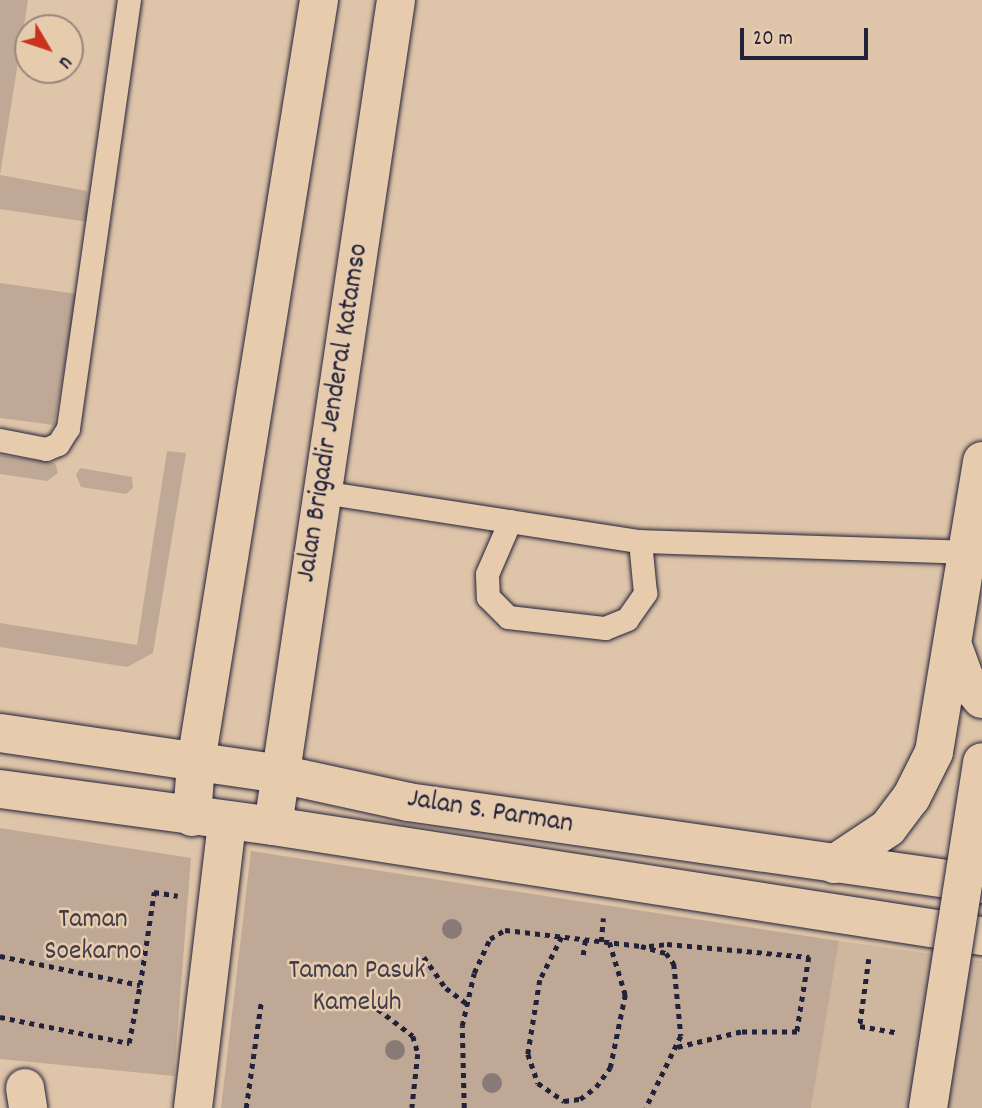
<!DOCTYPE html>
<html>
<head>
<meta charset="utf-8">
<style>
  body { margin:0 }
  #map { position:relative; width:982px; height:1108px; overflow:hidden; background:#dec4a8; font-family:Dekko,sans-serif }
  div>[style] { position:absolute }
  .built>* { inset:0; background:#ceb69f }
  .green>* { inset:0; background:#bfa996 }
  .path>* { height:4.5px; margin-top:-2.25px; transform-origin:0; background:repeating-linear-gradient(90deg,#22223b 0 5px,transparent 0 10px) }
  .roads { filter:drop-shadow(0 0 2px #22223b) drop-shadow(0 0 2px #22223b) }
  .service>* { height:23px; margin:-11.5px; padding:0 11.5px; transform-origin:11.5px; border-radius:11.5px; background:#e6cbad }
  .minor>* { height:38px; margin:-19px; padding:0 19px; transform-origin:19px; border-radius:19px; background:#e6cbad }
  .tertiary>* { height:38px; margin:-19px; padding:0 19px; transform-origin:19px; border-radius:19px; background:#e6cbad }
  .secondary>* { height:38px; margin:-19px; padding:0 19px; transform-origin:19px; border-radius:19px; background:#e6cbad }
  .trunk>* { height:38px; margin:-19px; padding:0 19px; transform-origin:19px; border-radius:19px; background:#e6cbad }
  .bridges { filter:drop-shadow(0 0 2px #22223b) drop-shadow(0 0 2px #22223b) }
  .trunk-bridge>* { height:38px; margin:-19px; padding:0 19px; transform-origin:19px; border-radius:19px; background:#e6cbad }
  .trees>* { width:20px; height:20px; margin:-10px; border-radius:50%; background:#887a76 }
  span { translate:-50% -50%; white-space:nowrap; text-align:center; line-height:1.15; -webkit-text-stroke:5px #e6cbad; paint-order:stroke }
  .street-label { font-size:28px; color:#22223b }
  .park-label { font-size:28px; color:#413d4d }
  .north { position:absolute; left:14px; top:14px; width:70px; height:70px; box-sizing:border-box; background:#e6cbad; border:2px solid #98877f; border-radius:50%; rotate:129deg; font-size:19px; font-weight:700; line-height:28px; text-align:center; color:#22223b }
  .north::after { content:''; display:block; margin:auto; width:24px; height:32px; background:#c8321e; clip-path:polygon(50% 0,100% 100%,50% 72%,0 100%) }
  .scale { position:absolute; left:740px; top:28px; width:128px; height:32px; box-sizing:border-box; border:4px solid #22223b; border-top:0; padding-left:9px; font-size:21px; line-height:24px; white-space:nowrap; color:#22223b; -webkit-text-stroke:5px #e6cbad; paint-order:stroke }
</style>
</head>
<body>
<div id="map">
  <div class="built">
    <i style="clip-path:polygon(839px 941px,982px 961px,982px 1108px,811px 1108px)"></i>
  </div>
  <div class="green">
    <i style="clip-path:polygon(0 0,28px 0,0 175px,87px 191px,88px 222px,0 209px)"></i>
    <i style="clip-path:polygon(0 283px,77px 294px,54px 425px,0 418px)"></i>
    <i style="clip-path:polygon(167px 451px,186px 453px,153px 653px,127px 667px,0 647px,0 623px,137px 645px)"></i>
    <i style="clip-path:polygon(0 455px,55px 463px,58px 473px,47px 481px,0 474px)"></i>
    <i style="clip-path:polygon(80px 468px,132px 477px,133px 488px,126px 494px,81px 487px,76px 475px)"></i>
    <i style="clip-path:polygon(0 828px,191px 858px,174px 1076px,0 1059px)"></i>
    <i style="clip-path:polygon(251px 851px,839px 941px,811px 1108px,221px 1108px)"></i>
  </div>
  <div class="path">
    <i style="left:562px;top:937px;width:48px;rotate:117.1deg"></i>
    <i style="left:540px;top:980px;width:75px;rotate:99.2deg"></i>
    <i style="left:528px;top:1054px;width:31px;rotate:71deg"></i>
    <i style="left:538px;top:1083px;width:32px;rotate:35deg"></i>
    <i style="left:564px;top:1101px;width:16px;rotate:-7deg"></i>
    <i style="left:580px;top:1099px;width:20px;rotate:-37deg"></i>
    <i style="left:596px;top:1087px;width:24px;rotate:-54deg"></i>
    <i style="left:610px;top:1068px;width:75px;rotate:-78.4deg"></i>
    <i style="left:625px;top:995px;width:55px;rotate:-106.8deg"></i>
    <i style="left:601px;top:942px;width:24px;rotate:-85deg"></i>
    <i style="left:649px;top:946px;width:18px;rotate:-6deg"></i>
    <i style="left:667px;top:944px;width:143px;rotate:5.2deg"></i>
    <i style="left:809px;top:957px;width:76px;rotate:99.1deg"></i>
    <i style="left:797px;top:1032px;width:56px;rotate:180deg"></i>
    <i style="left:741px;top:1032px;width:68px;rotate:166.4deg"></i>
    <i style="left:583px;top:955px;width:15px;rotate:-82deg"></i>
    <i style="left:0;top:956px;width:143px;rotate:11.7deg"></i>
    <i style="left:140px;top:985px;width:94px;rotate:-81.4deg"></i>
    <i style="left:154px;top:892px;width:24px;rotate:9deg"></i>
    <i style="left:424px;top:957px;width:38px;rotate:55deg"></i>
    <i style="left:446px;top:988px;width:26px;rotate:37deg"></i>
    <i style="left:869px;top:959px;width:68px;rotate:97.7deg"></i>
    <i style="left:860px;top:1026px;width:39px;rotate:10deg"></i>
    <i style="left:370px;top:1003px;width:54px;rotate:37.5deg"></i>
    <i style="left:413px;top:1036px;width:19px;rotate:74deg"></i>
    <i style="left:418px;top:1054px;width:54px;rotate:96.3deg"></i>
    <i style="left:0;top:1017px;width:132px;rotate:11.4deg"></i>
    <i style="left:129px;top:1043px;width:59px;rotate:-79.3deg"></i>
    <i style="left:246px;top:1108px;width:106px;rotate:-81.9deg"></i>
    <i style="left:464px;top:1108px;width:82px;rotate:-91.4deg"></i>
    <i style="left:462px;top:1026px;width:54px;rotate:-77.2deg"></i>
    <i style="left:474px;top:973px;width:38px;rotate:-65deg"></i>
    <i style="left:490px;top:939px;width:17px;rotate:-31deg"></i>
    <i style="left:505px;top:930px;width:137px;rotate:6.7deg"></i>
    <i style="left:641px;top:946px;width:26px;rotate:16deg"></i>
    <i style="left:666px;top:953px;width:14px;rotate:54deg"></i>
    <i style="left:674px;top:964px;width:72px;rotate:84.4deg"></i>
    <i style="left:681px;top:1036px;width:80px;rotate:115.9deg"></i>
  </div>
  <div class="roads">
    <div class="service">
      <i style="left:0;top:440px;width:47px;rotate:11.1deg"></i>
      <i style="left:46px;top:449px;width:13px;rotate:-23deg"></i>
      <i style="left:58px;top:444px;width:19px;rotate:-58deg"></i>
      <i style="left:68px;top:428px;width:432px;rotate:-81.9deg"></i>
      <i style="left:322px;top:492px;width:322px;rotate:8.8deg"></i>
      <i style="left:640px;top:541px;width:327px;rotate:1.9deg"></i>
      <i style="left:510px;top:521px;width:58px;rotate:113.5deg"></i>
      <i style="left:487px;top:574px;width:23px;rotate:88deg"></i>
      <i style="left:488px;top:597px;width:28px;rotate:45deg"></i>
      <i style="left:508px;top:617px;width:98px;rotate:6.5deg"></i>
      <i style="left:605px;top:628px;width:24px;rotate:-22deg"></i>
      <i style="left:627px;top:619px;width:32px;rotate:-55deg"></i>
      <i style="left:645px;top:593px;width:52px;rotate:-95.5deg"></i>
    </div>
    <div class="minor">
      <i style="left:25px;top:1088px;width:20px;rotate:81deg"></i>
      <i style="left:193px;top:1108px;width:289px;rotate:-83.2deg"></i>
    </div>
    <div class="tertiary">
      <i style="left:192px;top:817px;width:55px;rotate:-85.8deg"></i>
      <i style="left:196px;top:762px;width:772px;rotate:-80.83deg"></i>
      <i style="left:273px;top:826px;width:835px;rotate:-81.53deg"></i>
    </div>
    <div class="secondary">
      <i style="left:0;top:733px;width:283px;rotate:8.3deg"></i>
      <i style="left:280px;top:774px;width:131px;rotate:12.3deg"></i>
      <i style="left:408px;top:802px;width:580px;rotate:8.13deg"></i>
      <i style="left:0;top:789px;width:275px;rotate:7.7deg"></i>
      <i style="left:273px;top:826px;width:717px;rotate:8.82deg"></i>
    </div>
    <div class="trunk">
      <i style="left:954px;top:649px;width:32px;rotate:70deg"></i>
      <i style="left:965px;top:679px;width:26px;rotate:50deg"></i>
      <i style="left:834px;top:864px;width:65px;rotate:-33.7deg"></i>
      <i style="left:888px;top:828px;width:38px;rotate:-53deg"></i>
      <i style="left:911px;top:798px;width:51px;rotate:-63.4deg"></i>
      <i style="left:934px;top:752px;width:295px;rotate:-80.6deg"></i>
    </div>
  </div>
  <div class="bridges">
    <div class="trunk-bridge">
      <i style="left:928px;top:1108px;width:350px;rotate:-81.1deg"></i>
    </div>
  </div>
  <div class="trees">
    <i style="left:452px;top:929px"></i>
    <i style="left:395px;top:1050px"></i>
    <i style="left:492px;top:1083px"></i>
  </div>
  <div class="street-label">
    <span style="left:334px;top:413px;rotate:-81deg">Jalan Brigadir Jenderal Katamso</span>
    <span style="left:490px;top:813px;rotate:9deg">Jalan S. Parman</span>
  </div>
  <div class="park-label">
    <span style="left:93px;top:937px">Taman<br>Soekarno</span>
    <span style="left:357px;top:988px">Taman Pasuk<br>Kameluh</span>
  </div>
  <div class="north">U</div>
  <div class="scale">20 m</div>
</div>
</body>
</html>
